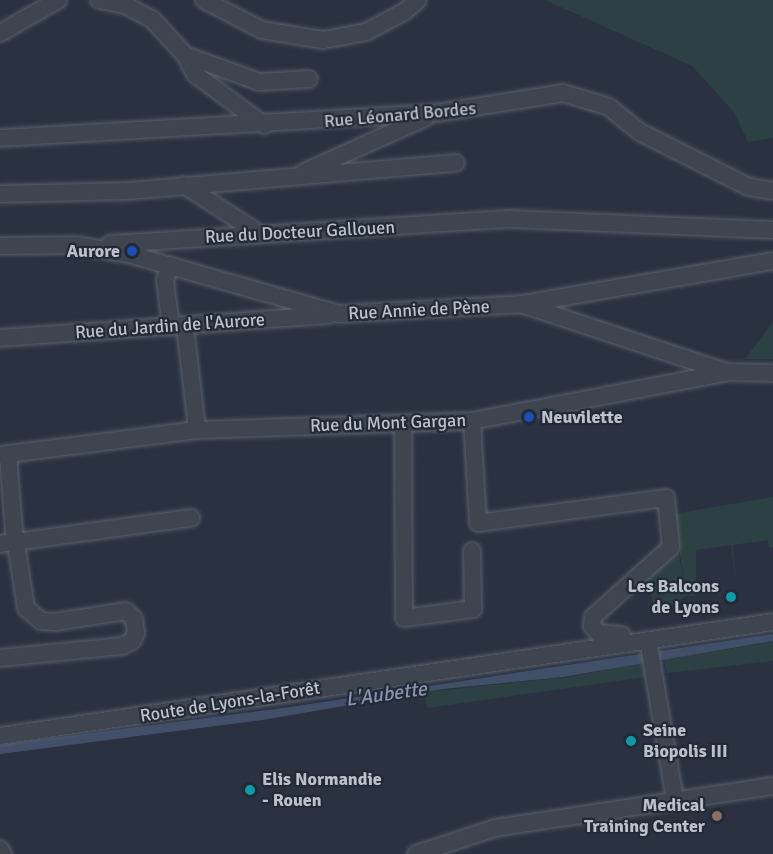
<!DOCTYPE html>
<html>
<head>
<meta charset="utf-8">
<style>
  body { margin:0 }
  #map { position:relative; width:773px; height:854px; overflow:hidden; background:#2a3241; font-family:Signika,sans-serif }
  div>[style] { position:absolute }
  .green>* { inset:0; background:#2d4043 }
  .water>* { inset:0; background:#414f69 }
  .roads { filter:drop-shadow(0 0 2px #59606c) drop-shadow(0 0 2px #59606c) }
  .minor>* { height:16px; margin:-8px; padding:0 8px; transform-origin:8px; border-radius:8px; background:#3e4551 }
  .dots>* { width:16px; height:16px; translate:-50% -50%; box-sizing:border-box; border:3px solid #222a37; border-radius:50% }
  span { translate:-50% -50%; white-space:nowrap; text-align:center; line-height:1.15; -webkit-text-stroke:4.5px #222a37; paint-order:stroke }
  .street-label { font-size:18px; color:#bbc0cb }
  .poi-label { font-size:18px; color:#bbc0cb; font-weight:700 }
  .right { translate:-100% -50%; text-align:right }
  .left { translate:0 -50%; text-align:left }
  .water-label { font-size:20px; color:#8595b0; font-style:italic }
</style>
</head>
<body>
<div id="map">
  <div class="green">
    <i style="clip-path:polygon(545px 0,773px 0,773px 138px,748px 142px,734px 112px,692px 66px)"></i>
    <i style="clip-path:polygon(773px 322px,773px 359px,745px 359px)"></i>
    <i style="clip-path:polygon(773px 497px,773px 547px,769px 548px,768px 540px,733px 545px,736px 581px,731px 545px,696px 550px,696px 596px,686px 596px,657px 616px,645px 574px,677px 546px,685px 585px,673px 514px)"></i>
    <i style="clip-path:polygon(773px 642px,773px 661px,667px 673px,664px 659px)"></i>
    <i style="clip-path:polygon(643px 662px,646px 677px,427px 708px,424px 692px,570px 677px)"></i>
  </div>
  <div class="water">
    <i style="clip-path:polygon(773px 634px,773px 641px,563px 677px,443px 689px,262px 720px,0 754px,0 745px,290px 707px)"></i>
  </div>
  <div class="roads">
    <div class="minor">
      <i style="left:99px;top:0;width:26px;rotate:11deg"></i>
      <i style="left:125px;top:5px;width:32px;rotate:28deg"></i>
      <i style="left:153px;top:20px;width:47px;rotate:47.6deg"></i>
      <i style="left:185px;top:55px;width:79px;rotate:20deg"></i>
      <i style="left:259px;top:82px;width:50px;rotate:-3.4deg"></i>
      <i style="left:204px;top:0;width:65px;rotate:27.3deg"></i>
      <i style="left:262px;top:30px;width:62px;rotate:9.3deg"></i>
      <i style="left:323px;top:40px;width:44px;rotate:-10.5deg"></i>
      <i style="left:366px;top:32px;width:43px;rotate:-27.8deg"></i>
      <i style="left:404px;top:12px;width:18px;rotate:-41deg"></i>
      <i style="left:0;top:33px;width:67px;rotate:-29.6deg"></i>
      <i style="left:185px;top:55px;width:21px;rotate:62deg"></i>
      <i style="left:195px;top:74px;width:86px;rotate:36.5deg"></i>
      <i style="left:0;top:138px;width:438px;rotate:-3.3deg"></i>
      <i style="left:437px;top:113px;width:128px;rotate:-9deg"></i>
      <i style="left:563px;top:93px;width:48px;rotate:16.9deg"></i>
      <i style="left:609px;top:107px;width:40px;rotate:39deg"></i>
      <i style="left:640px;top:132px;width:122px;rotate:26.8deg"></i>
      <i style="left:749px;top:187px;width:24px;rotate:9deg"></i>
      <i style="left:304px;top:172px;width:133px;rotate:-24.1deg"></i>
      <i style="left:184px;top:185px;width:90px;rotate:32.8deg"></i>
      <i style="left:0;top:194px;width:128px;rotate:-1.3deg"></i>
      <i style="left:128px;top:191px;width:329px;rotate:-4.9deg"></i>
      <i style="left:110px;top:244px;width:402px;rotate:-3.6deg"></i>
      <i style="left:511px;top:219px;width:262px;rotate:2.4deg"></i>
      <i style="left:0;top:246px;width:76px;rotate:-0.8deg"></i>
      <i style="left:76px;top:245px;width:57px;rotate:10.1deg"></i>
      <i style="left:132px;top:255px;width:215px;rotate:15.9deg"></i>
      <i style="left:339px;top:314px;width:182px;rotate:-3.1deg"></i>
      <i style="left:521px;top:304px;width:217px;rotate:18.3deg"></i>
      <i style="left:170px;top:265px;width:16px;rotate:108deg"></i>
      <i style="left:165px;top:280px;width:47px;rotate:82.7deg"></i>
      <i style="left:523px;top:304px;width:254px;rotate:-9.8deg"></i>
      <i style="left:185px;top:326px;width:105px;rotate:83.4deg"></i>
      <i style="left:0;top:338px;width:329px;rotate:-4deg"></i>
      <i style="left:472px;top:421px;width:102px;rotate:86.6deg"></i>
      <i style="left:478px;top:523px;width:190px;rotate:-7.6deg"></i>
      <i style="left:666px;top:498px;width:49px;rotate:84.2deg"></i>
      <i style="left:671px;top:547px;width:105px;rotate:138.1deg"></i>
      <i style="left:593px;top:617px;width:9px;rotate:96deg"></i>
      <i style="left:592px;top:626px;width:9px;rotate:49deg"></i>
      <i style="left:598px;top:633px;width:24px;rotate:5deg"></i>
      <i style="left:403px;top:424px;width:194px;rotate:89.7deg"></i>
      <i style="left:404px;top:618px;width:70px;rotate:-7.4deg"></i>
      <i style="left:473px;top:609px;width:58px;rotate:-91deg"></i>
      <i style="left:0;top:455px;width:199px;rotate:-7.2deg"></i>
      <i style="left:197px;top:430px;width:275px;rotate:-1.9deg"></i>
      <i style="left:472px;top:421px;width:261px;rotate:-10.8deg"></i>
      <i style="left:728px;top:372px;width:45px;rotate:1.3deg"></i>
      <i style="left:0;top:544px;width:193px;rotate:-7.8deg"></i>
      <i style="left:648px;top:640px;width:162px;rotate:80.4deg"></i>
      <i style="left:0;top:658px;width:123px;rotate:-5.6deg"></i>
      <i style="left:122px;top:646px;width:11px;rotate:-27deg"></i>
      <i style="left:132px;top:641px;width:9px;rotate:-63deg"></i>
      <i style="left:136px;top:633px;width:14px;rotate:-98deg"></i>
      <i style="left:134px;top:619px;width:11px;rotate:-135deg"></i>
      <i style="left:126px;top:611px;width:72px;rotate:171.2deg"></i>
      <i style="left:55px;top:622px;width:14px;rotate:-176deg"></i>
      <i style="left:41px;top:621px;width:20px;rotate:-139deg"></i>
      <i style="left:26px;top:608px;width:78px;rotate:-98.9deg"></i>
      <i style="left:14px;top:531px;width:77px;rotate:-94.5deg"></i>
      <i style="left:0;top:736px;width:781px;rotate:-8.39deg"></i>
      <i style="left:0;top:849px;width:6px;rotate:59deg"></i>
      <i style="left:416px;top:854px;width:83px;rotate:-18.2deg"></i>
      <i style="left:495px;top:828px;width:281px;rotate:-8.6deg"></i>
    </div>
  </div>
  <div class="dots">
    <i style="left:132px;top:251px;background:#1a4fb4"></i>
    <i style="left:529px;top:417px;background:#1a4fb4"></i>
    <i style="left:731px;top:597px;background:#0f9aa8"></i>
    <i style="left:631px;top:741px;background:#0f9aa8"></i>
    <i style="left:250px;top:790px;background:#0f9aa8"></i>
    <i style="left:717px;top:816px;background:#8d6e63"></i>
  </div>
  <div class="street-label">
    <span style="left:400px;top:115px;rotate:-5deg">Rue Léonard Bordes</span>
    <span style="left:300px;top:232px;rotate:-3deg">Rue du Docteur Gallouen</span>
    <span style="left:419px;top:310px;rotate:-3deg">Rue Annie de Pène</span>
    <span style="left:170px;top:326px;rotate:-4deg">Rue du Jardin de l'Aurore</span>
    <span style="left:388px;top:423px;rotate:-2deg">Rue du Mont Gargan</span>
    <span style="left:230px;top:702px;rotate:-9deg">Route de Lyons-la-Forêt</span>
  </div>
  <div class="poi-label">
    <span class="right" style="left:120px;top:251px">Aurore</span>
    <span class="left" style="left:541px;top:417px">Neuvilette</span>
    <span class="right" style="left:719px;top:597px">Les Balcons<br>de Lyons</span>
    <span class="left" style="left:643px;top:741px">Seine<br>Biopolis III</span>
    <span class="left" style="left:262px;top:790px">Elis Normandie<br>- Rouen</span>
    <span class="right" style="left:705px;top:816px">Medical<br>Training Center</span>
  </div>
  <div class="water-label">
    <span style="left:386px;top:694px;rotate:-8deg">L'Aubette</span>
  </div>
</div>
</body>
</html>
